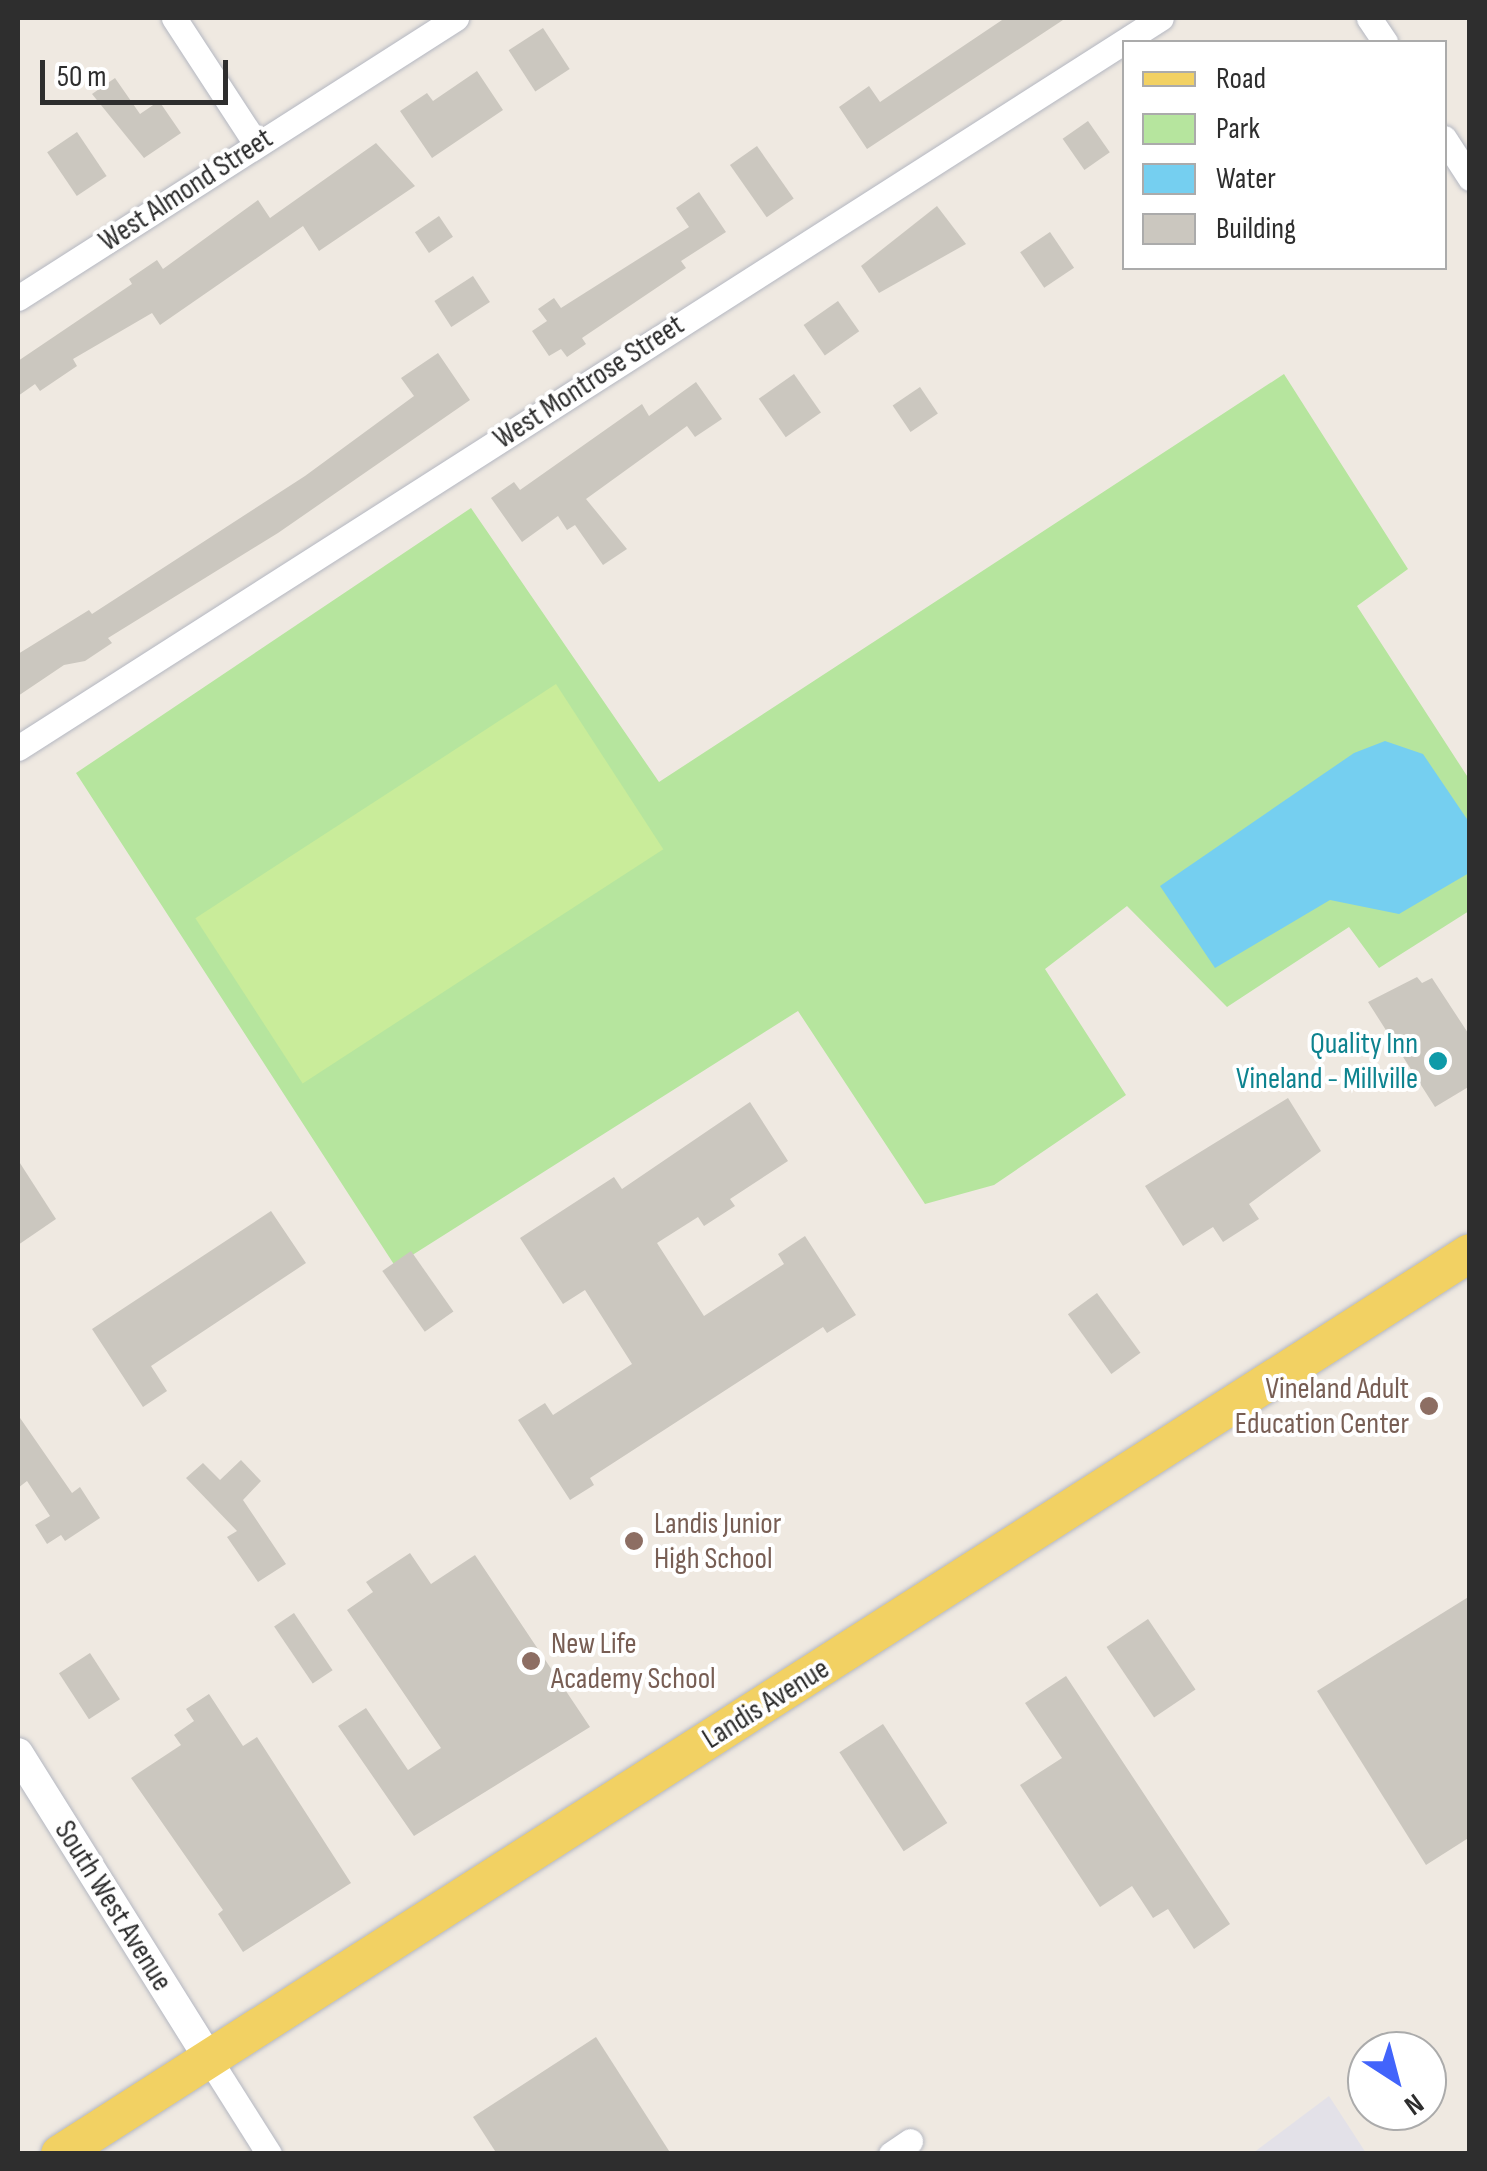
<!DOCTYPE html>
<html>
<head>
<meta charset="utf-8">
<style>
  body { margin:0 }
  #map { position:relative; width:1487px; height:2171px; overflow:hidden; background:#efe9e1; font-family:"Sofia Sans Condensed",sans-serif }
  div>[style] { position:absolute }
  .industrial>* { inset:0; background:#e3e1e8 }
  .green>* { inset:0; background:#b6e59e }
  .pitch>* { inset:0; background:#c9ec9a; transform-origin:0 0 }
  .water>* { inset:0; background:#75cff0 }
  .building>* { inset:0; background:#cbc7bf; transform-origin:0 0 }
  .roads { filter:drop-shadow(0 0 2px #b4b7c1) drop-shadow(0 0 2px #b4b7c1) }
  .minor>* { height:25px; margin:-12.5px; padding:0 12.5px; transform-origin:12.5px; border-radius:12.5px; background:#fff }
  .tertiary>* { height:30px; margin:-15px; padding:0 15px; transform-origin:15px; border-radius:15px; background:#fff }
  .primary>* { height:38px; margin:-19px; padding:0 19px; transform-origin:19px; border-radius:19px; background:#f2d163 }
  .dots>* { width:28px; height:28px; translate:-50% -50%; box-sizing:border-box; border:5px solid #fff; border-radius:50% }
  span { translate:-50% -50%; white-space:nowrap; text-align:center; line-height:1.15; -webkit-text-stroke:8px #fff; paint-order:stroke }
  .street-label { font-size:30px; color:#2e2e2e }
  .culture-label { font-size:30px; color:#0d838f }
  .right { translate:-100% -50%; text-align:right }
  .education-label { font-size:30px; color:#785e54 }
  .left { translate:0 -50%; text-align:left }
  .frame { position:absolute; inset:0; border:20px solid #2e2e2e; pointer-events:none }
  .legend { position:absolute; left:1122px; top:40px; width:325px; height:230px; box-sizing:border-box; background:#fff; border:2px solid #ababab; margin:0; padding:12px 18px; list-style:none; font-size:30px; color:#2e2e2e }
  .legend li { display:flex; align-items:center; gap:20px; height:50px }
  .legend b { width:50px; border:2px solid #ababab }
  .north { position:absolute; left:1347px; top:2031px; width:100px; height:100px; box-sizing:border-box; background:#fff; border:2px solid #ababab; border-radius:50%; rotate:144deg; font-size:28px; font-weight:700; line-height:40px; text-align:center; color:#2e2e2e }
  .north::after { content:''; display:block; margin:auto; width:35px; height:45px; background:#4264fb; clip-path:polygon(50% 0,100% 100%,50% 72%,0 100%) }
  .scale { position:absolute; left:40px; top:60px; width:188px; height:45px; box-sizing:border-box; border:5px solid #2e2e2e; border-top:0; padding-left:12px; font-size:30px; line-height:35px; white-space:nowrap; color:#2e2e2e; -webkit-text-stroke:8px #fff; paint-order:stroke }
</style>
</head>
<body>
<div id="map">
  <div class="industrial">
    <i style="clip-path:polygon(1329px 2096px,1366px 2153px,1253px 2153px)"></i>
  </div>
  <div class="green">
    <i style="clip-path:polygon(1284px 374px,1408px 569px,1357px 606px,1469px 779px,1469px 911px,1379px 968px,1349px 927px,1227px 1007px,1127px 906px,1045px 969px,1126px 1095px,994px 1185px,925px 1204px,798px 1011px,395px 1266px,76px 773px,471px 508px,659px 782px)"></i>
  </div>
  <div class="pitch">
    <i style="left:556px;top:684px;width:197px;height:430px;rotate:57deg"></i>
  </div>
  <div class="water">
    <i style="clip-path:polygon(1385px 741px,1423px 754px,1469px 822px,1469px 873px,1399px 914px,1330px 900px,1215px 968px,1160px 886px,1354px 753px)"></i>
  </div>
  <div class="building">
    <i style="clip-path:polygon(1005px 18px,1066px 18px,867px 149px,839px 107px,869px 86px,880px 102px)"></i>
    <i style="left:543px;top:28px;width:49px;height:41px;rotate:57deg"></i>
    <i style="clip-path:polygon(477px 71px,503px 110px,432px 158px,400px 111px,427px 93px,433px 101px)"></i>
    <i style="clip-path:polygon(115px 78px,140px 114px,159px 101px,181px 133px,144px 158px,92px 94px)"></i>
    <i style="left:1088px;top:121px;width:38px;height:31px;rotate:55deg"></i>
    <i style="left:77px;top:132px;width:53px;height:36px;rotate:56deg"></i>
    <i style="clip-path:polygon(376px 143px,415px 186px,319px 251px,303px 226px,160px 325px,152px 313px,73px 359px,77px 366px,40px 391px,35px 384px,18px 396px,18px 361px,132px 284px,129px 279px,157px 260px,163px 269px,258px 200px,270px 218px)"></i>
    <i style="left:757px;top:146px;width:64px;height:33px;rotate:55deg"></i>
    <i style="clip-path:polygon(699px 192px,726px 232px,681px 261px,686px 268px,582px 338px,586px 344px,567px 357px,561px 349px,549px 356px,532px 331px,547px 321px,538px 309px,554px 298px,561px 308px,689px 227px,676px 208px)"></i>
    <i style="clip-path:polygon(937px 206px,966px 244px,879px 293px,861px 266px)"></i>
    <i style="left:439px;top:216px;width:25px;height:29px;rotate:56deg"></i>
    <i style="left:1050px;top:232px;width:43px;height:36px;rotate:56deg"></i>
    <i style="left:473px;top:276px;width:31px;height:46px;rotate:57deg"></i>
    <i style="left:838px;top:301px;width:37px;height:42px;rotate:55deg"></i>
    <i style="clip-path:polygon(438px 353px,470px 400px,278px 533px,108px 638px,112px 643px,85px 661px,64px 665px,18px 696px,18px 654px,89px 610px,92px 614px,305px 476px,414px 396px,401px 378px)"></i>
    <i style="left:794px;top:374px;width:47px;height:43px;rotate:55deg"></i>
    <i style="clip-path:polygon(696px 382px,722px 419px,695px 437px,687px 426px,586px 499px,627px 549px,603px 565px,575px 525px,567px 530px,558px 516px,522px 542px,491px 498px,514px 482px,520px 490px,642px 404px,649px 416px)"></i>
    <i style="left:920px;top:387px;width:32px;height:33px;rotate:56deg"></i>
    <i style="clip-path:polygon(1417px 977px,1422px 983px,1432px 978px,1470px 1036px,1470px 1086px,1435px 1107px,1368px 1002px)"></i>
    <i style="clip-path:polygon(1288px 1098px,1321px 1151px,1249px 1204px,1259px 1219px,1223px 1242px,1213px 1227px,1183px 1246px,1145px 1186px)"></i>
    <i style="clip-path:polygon(750px 1102px,788px 1161px,730px 1199px,735px 1206px,704px 1226px,698px 1217px,657px 1243px,704px 1316px,784px 1264px,778px 1254px,805px 1236px,856px 1315px,827px 1333px,823px 1327px,590px 1478px,594px 1485px,570px 1500px,518px 1420px,545px 1403px,553px 1415px,632px 1364px,585px 1290px,563px 1304px,520px 1238px,614px 1177px,622px 1189px)"></i>
    <i style="clip-path:polygon(18px 1160px,56px 1219px,18px 1245px)"></i>
    <i style="clip-path:polygon(271px 1211px,306px 1263px,151px 1366px,167px 1391px,143px 1407px,92px 1329px)"></i>
    <i style="left:411px;top:1251px;width:74px;height:35px;rotate:55deg"></i>
    <i style="left:1097px;top:1293px;width:74px;height:36px;rotate:54deg"></i>
    <i style="clip-path:polygon(18px 1415px,72px 1493px,80px 1487px,100px 1518px,65px 1541px,61px 1535px,47px 1544px,35px 1525px,50px 1516px,27px 1481px,18px 1488px)"></i>
    <i style="clip-path:polygon(241px 1460px,261px 1481px,243px 1500px,286px 1564px,258px 1582px,227px 1537px,237px 1531px,186px 1478px,203px 1463px,220px 1480px)"></i>
    <i style="clip-path:polygon(410px 1553px,431px 1584px,475px 1555px,590px 1727px,414px 1836px,338px 1726px,366px 1708px,408px 1770px,441px 1748px,347px 1610px,373px 1592px,366px 1582px)"></i>
    <i style="clip-path:polygon(1470px 1596px,1470px 1837px,1426px 1865px,1317px 1691px)"></i>
    <i style="left:294px;top:1613px;width:69px;height:24px;rotate:56deg"></i>
    <i style="left:1148px;top:1619px;width:85px;height:50px;rotate:56deg"></i>
    <i style="left:90px;top:1653px;width:55px;height:37px;rotate:57deg"></i>
    <i style="clip-path:polygon(1066px 1676px,1230px 1924px,1194px 1949px,1168px 1909px,1153px 1918px,1132px 1886px,1100px 1907px,1020px 1785px,1062px 1758px,1025px 1703px)"></i>
    <i style="clip-path:polygon(209px 1694px,243px 1746px,257px 1737px,351px 1883px,243px 1952px,218px 1914px,223px 1910px,131px 1778px,181px 1745px,174px 1735px,194px 1721px,186px 1709px)"></i>
    <i style="left:883px;top:1724px;width:118px;height:52px;rotate:57deg"></i>
    <i style="clip-path:polygon(596px 2037px,671px 2154px,497px 2154px,473px 2117px)"></i>
  </div>
  <div class="roads">
    <div class="minor">
      <i style="left:174px;top:18px;width:150px;rotate:56.9deg"></i>
      <i style="left:1369px;top:18px;width:29px;rotate:56deg"></i>
      <i style="left:1444px;top:138px;width:48px;rotate:57deg"></i>
      <i style="left:18px;top:298px;width:520px;rotate:-32.59deg"></i>
      <i style="left:18px;top:748px;width:1356px;rotate:-32.57deg"></i>
      <i style="left:209px;top:2059px;width:112px;rotate:57.7deg"></i>
      <i style="left:891px;top:2154px;width:23px;rotate:-34deg"></i>
    </div>
    <div class="tertiary">
      <i style="left:18px;top:1753px;width:361px;rotate:58deg"></i>
    </div>
    <div class="primary">
      <i style="left:60px;top:2154px;width:1673px;rotate:-32.58deg"></i>
    </div>
  </div>
  <div class="dots">
    <i style="left:1438px;top:1061px;background:#0f9aa8"></i>
    <i style="left:1429px;top:1406px;background:#8d6e63"></i>
    <i style="left:634px;top:1541px;background:#8d6e63"></i>
    <i style="left:531px;top:1661px;background:#8d6e63"></i>
  </div>
  <div class="street-label">
    <span style="left:186px;top:190px;rotate:-33deg">West Almond Street</span>
    <span style="left:589px;top:382px;rotate:-33deg">West Montrose Street</span>
    <span style="left:766px;top:1704px;rotate:-32deg">Landis Avenue</span>
    <span style="left:113px;top:1906px;rotate:58deg">South West Avenue</span>
  </div>
  <div class="culture-label">
    <span class="right" style="left:1418px;top:1061px">Quality Inn<br>Vineland - Millville</span>
  </div>
  <div class="education-label">
    <span class="right" style="left:1409px;top:1406px">Vineland Adult<br>Education Center</span>
    <span class="left" style="left:654px;top:1541px">Landis Junior<br>High School</span>
    <span class="left" style="left:551px;top:1661px">New Life<br>Academy School</span>
  </div>
  <div class="frame"></div>
  <ul class="legend">
  <li><b style="height:12px;background:#f2d163"></b>Road</li>
  <li><b style="height:28px;background:#b6e59e"></b>Park</li>
  <li><b style="height:28px;background:#75cff0"></b>Water</li>
  <li><b style="height:28px;background:#cbc7bf"></b>Building</li>
  </ul>
  <div class="north">N</div>
  <div class="scale">50 m</div>
</div>
</body>
</html>
